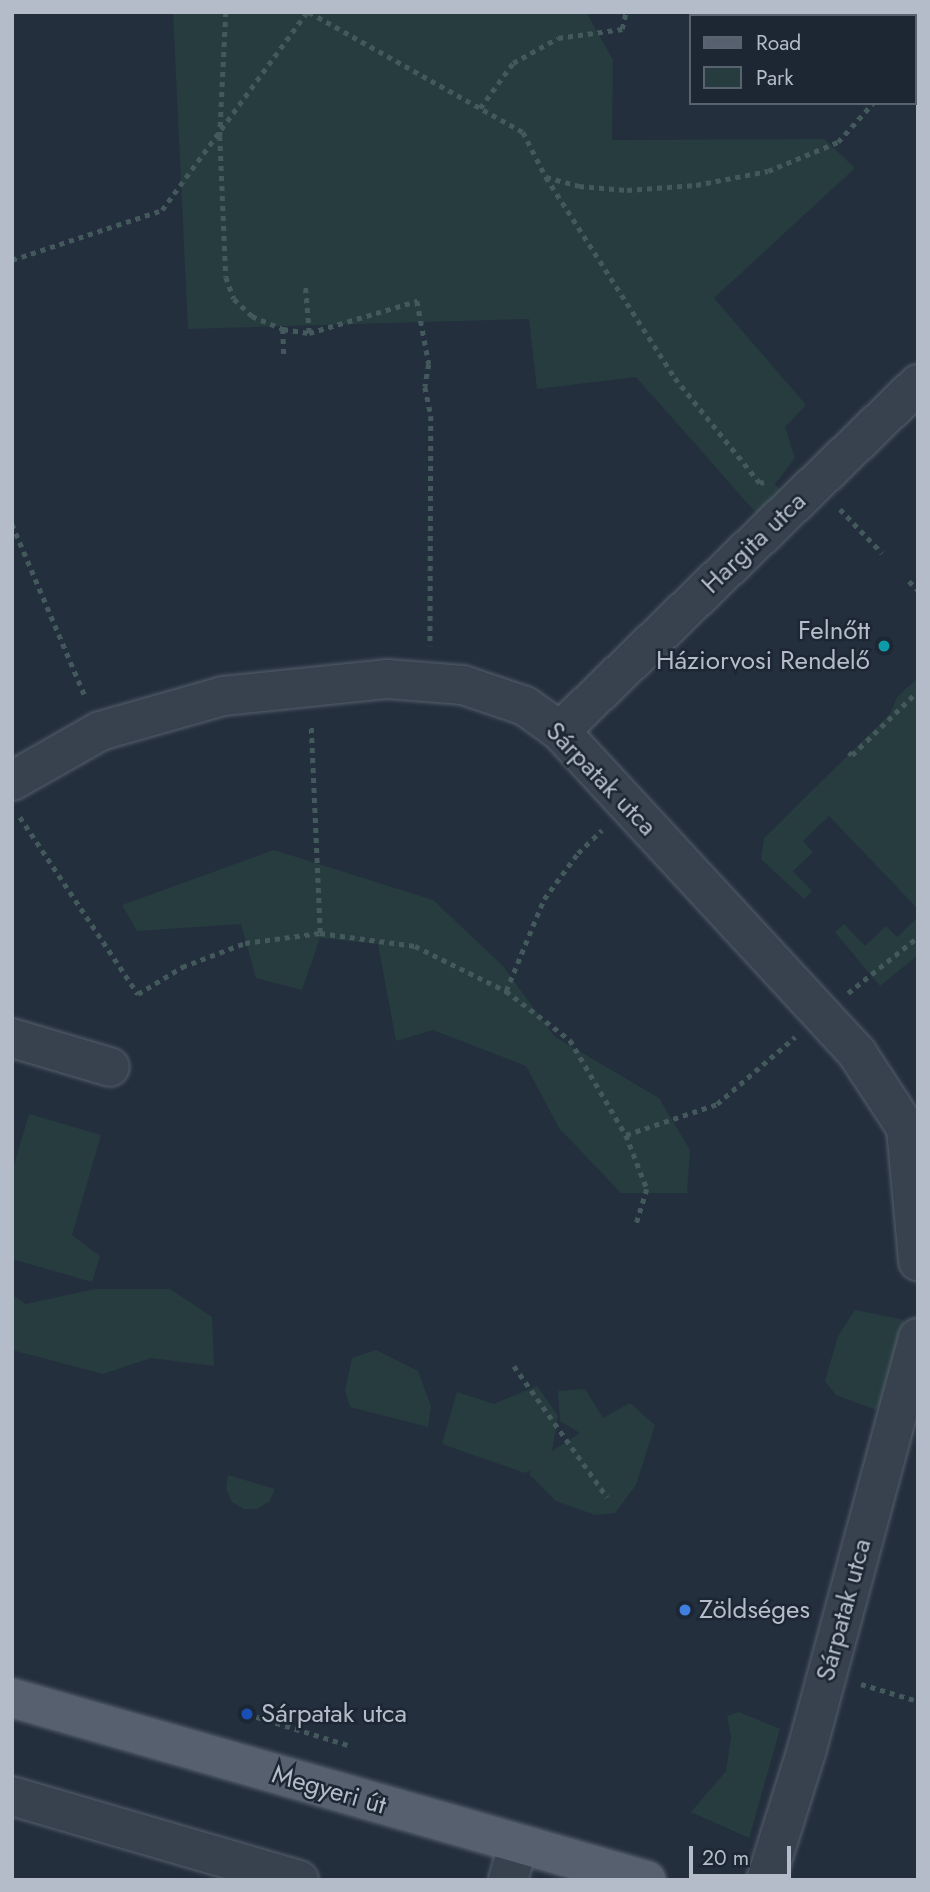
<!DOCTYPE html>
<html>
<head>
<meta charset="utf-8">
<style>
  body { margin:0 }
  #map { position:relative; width:930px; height:1892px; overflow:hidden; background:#242f3e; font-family:Jost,sans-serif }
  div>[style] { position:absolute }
  .green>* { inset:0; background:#263c3f }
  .path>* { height:4.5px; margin-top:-2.25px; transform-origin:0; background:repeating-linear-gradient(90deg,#44595c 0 5px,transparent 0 10px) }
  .roads { filter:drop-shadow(0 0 2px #565f6c) drop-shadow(0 0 2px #565f6c) }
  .minor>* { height:38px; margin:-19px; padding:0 19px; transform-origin:19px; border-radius:19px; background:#38414e }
  .major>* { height:38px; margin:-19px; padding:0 19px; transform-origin:19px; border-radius:19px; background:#56606e }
  .dots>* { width:19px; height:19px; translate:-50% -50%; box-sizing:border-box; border:4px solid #1d2633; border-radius:50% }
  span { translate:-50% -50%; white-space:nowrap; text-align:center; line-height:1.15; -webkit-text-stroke:5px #1d2633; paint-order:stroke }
  .street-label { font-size:26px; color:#b4bcc9 }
  .poi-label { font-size:26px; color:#b4bcc9 }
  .right { translate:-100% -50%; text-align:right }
  .left { translate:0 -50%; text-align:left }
  .frame { position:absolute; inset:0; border:14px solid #b4bcc9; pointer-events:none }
  .legend { position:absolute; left:689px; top:14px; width:228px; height:91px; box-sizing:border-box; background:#1d2633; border:2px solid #59626f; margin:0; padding:9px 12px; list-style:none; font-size:21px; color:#b4bcc9 }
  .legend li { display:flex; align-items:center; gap:14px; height:35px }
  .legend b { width:35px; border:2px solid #59626f }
  .scale { position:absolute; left:689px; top:1846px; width:102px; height:32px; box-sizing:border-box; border:4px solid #b4bcc9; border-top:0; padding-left:9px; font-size:21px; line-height:24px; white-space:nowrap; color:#b4bcc9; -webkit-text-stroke:5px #1d2633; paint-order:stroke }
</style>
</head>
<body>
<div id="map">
  <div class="green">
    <i style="clip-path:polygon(173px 12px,586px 12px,613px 60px,612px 140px,824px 139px,855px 168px,714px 298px,806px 405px,785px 427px,795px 458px,775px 484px,789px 499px,765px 523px,636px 377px,537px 389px,529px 319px,188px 329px)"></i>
    <i style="clip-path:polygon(918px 678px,918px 909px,829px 816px,803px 841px,813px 852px,793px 871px,812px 891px,804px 899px,761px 859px,764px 838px,890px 714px,897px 697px)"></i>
    <i style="clip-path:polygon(274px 850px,433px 900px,502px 965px,555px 1037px,659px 1098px,690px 1150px,687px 1193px,621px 1193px,559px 1128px,526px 1066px,433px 1030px,396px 1041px,378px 944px,320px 938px,302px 990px,256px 978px,241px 924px,137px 931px,122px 905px)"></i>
    <i style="clip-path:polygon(918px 917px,918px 955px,880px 986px,835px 932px,844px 924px,865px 946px,886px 926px,897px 937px)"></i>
    <i style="clip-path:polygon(29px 1114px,101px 1135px,72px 1235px,100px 1256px,92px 1282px,12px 1259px,12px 1172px)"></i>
    <i style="clip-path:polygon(95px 1289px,170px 1289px,212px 1317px,214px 1366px,151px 1358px,103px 1374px,12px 1350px,12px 1295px,26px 1304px)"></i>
    <i style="clip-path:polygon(855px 1310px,904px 1320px,898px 1373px,876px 1410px,836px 1395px,825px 1381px,838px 1336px)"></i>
    <i style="clip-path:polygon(376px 1350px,418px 1371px,431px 1406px,428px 1427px,350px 1407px,345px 1391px,352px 1358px)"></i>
    <i style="clip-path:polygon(537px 1386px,558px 1416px,552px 1451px,580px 1433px,560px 1421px,558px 1391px,585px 1389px,603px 1418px,630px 1403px,655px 1425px,636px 1485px,615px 1513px,595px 1515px,556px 1501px,529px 1474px,531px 1470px,525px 1473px,442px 1444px,457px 1392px,494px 1404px)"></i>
    <i style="clip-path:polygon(228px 1475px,275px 1489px,269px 1502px,257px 1509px,244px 1509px,232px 1502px,226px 1489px)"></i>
    <i style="clip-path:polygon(739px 1712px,780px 1729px,749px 1838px,691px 1812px,726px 1771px,731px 1737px,727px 1716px)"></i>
  </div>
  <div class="path">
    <i style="left:226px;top:12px;width:124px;rotate:92.8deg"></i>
    <i style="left:220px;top:136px;width:141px;rotate:87.6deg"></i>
    <i style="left:226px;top:277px;width:23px;rotate:70deg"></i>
    <i style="left:234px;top:299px;width:25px;rotate:43deg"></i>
    <i style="left:252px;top:316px;width:34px;rotate:23deg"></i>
    <i style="left:283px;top:329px;width:25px;rotate:88deg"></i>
    <i style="left:309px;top:12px;width:245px;rotate:29.3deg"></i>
    <i style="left:523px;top:132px;width:51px;rotate:62.9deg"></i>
    <i style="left:546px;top:177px;width:239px;rotate:57.3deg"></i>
    <i style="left:675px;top:378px;width:135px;rotate:51deg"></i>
    <i style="left:760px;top:483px;width:4px;rotate:-14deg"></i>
    <i style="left:914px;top:66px;width:4px;rotate:-14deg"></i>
    <i style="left:480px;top:108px;width:56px;rotate:-53.7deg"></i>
    <i style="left:513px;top:63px;width:51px;rotate:-29.1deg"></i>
    <i style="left:558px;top:38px;width:65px;rotate:-8deg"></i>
    <i style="left:622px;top:29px;width:17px;rotate:-77deg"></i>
    <i style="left:546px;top:177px;width:34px;rotate:15deg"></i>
    <i style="left:579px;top:186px;width:48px;rotate:4.8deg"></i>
    <i style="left:627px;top:190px;width:69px;rotate:-4.1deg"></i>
    <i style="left:696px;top:185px;width:73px;rotate:-11deg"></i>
    <i style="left:768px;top:171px;width:76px;rotate:-22.5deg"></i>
    <i style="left:838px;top:142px;width:52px;rotate:-48.1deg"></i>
    <i style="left:12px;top:260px;width:158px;rotate:-18.4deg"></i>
    <i style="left:162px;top:210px;width:245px;rotate:-53.8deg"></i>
    <i style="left:283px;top:329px;width:26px;rotate:9deg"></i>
    <i style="left:309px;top:333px;width:49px;rotate:-94.7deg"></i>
    <i style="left:309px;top:333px;width:113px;rotate:-16.5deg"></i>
    <i style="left:417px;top:301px;width:64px;rotate:79.2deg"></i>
    <i style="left:429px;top:364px;width:23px;rotate:100deg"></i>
    <i style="left:425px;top:387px;width:30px;rotate:78deg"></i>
    <i style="left:431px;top:416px;width:230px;rotate:90.2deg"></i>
    <i style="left:840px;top:509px;width:61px;rotate:46.3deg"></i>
    <i style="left:12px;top:524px;width:189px;rotate:67deg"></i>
    <i style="left:909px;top:581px;width:13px;rotate:45deg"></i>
    <i style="left:849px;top:752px;width:4px;rotate:45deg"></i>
    <i style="left:852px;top:755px;width:92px;rotate:-44.1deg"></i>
    <i style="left:20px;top:817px;width:213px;rotate:56.3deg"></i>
    <i style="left:138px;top:994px;width:52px;rotate:-31.5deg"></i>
    <i style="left:182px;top:967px;width:67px;rotate:-20.9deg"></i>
    <i style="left:245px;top:943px;width:76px;rotate:-7.6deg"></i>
    <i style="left:320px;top:933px;width:209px;rotate:-92.5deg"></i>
    <i style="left:320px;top:933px;width:96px;rotate:7.8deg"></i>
    <i style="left:415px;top:946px;width:102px;rotate:26.3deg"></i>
    <i style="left:506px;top:991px;width:100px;rotate:-67.6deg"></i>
    <i style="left:544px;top:899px;width:57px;rotate:-53.5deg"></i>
    <i style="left:578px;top:853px;width:33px;rotate:-44deg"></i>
    <i style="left:506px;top:991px;width:81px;rotate:37.4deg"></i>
    <i style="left:570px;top:1040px;width:110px;rotate:59.5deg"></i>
    <i style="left:626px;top:1135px;width:96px;rotate:-18.8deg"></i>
    <i style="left:717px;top:1104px;width:103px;rotate:-40.7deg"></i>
    <i style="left:848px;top:993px;width:90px;rotate:-38.7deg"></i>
    <i style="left:626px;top:1135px;width:58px;rotate:68.7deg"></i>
    <i style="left:647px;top:1189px;width:39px;rotate:107deg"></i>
    <i style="left:514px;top:1366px;width:161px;rotate:54.6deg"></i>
    <i style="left:861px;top:1684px;width:59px;rotate:16.6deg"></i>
    <i style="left:247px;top:1714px;width:106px;rotate:17.1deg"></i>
  </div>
  <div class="roads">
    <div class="minor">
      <i style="left:560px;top:731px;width:499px;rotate:-44.1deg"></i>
      <i style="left:12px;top:781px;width:101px;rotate:-29.6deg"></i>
      <i style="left:100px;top:731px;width:128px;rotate:-15.9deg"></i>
      <i style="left:223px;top:696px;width:166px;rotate:-5.9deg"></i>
      <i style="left:388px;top:679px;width:75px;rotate:4.6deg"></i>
      <i style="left:463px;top:685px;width:65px;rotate:18.7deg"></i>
      <i style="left:525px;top:706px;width:43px;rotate:35.5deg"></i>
      <i style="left:560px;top:731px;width:438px;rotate:47.3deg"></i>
      <i style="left:857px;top:1053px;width:90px;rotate:56.8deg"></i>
      <i style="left:906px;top:1128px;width:134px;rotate:84.8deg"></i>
      <i style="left:12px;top:1038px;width:102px;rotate:16.5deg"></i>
      <i style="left:12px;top:1796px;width:299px;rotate:16.3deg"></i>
      <i style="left:508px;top:1880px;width:36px;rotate:-74deg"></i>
      <i style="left:766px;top:1880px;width:137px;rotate:-72.6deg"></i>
      <i style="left:807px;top:1749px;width:426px;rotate:-74.9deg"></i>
    </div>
    <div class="major">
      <i style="left:12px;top:1698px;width:660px;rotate:16.02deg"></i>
    </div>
  </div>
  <div class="dots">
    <i style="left:884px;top:646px;background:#0f9aa8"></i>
    <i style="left:685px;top:1610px;background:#3f7fe0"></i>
    <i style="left:247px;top:1714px;background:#1a4fb4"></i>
  </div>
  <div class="street-label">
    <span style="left:754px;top:543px;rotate:-44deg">Hargita utca</span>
    <span style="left:601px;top:779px;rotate:46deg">Sárpatak utca</span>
    <span style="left:844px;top:1610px;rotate:-75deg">Sárpatak utca</span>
    <span style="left:329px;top:1790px;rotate:16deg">Megyeri út</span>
  </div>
  <div class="poi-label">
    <span class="right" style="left:870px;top:646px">Felnőtt<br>Háziorvosi Rendelő</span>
    <span class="left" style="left:699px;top:1610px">Zöldséges</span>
    <span class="left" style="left:261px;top:1714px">Sárpatak utca</span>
  </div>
  <div class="frame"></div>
  <ul class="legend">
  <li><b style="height:9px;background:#56606e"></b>Road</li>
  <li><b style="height:19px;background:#263c3f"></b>Park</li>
  </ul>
  <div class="scale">20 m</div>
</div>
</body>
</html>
